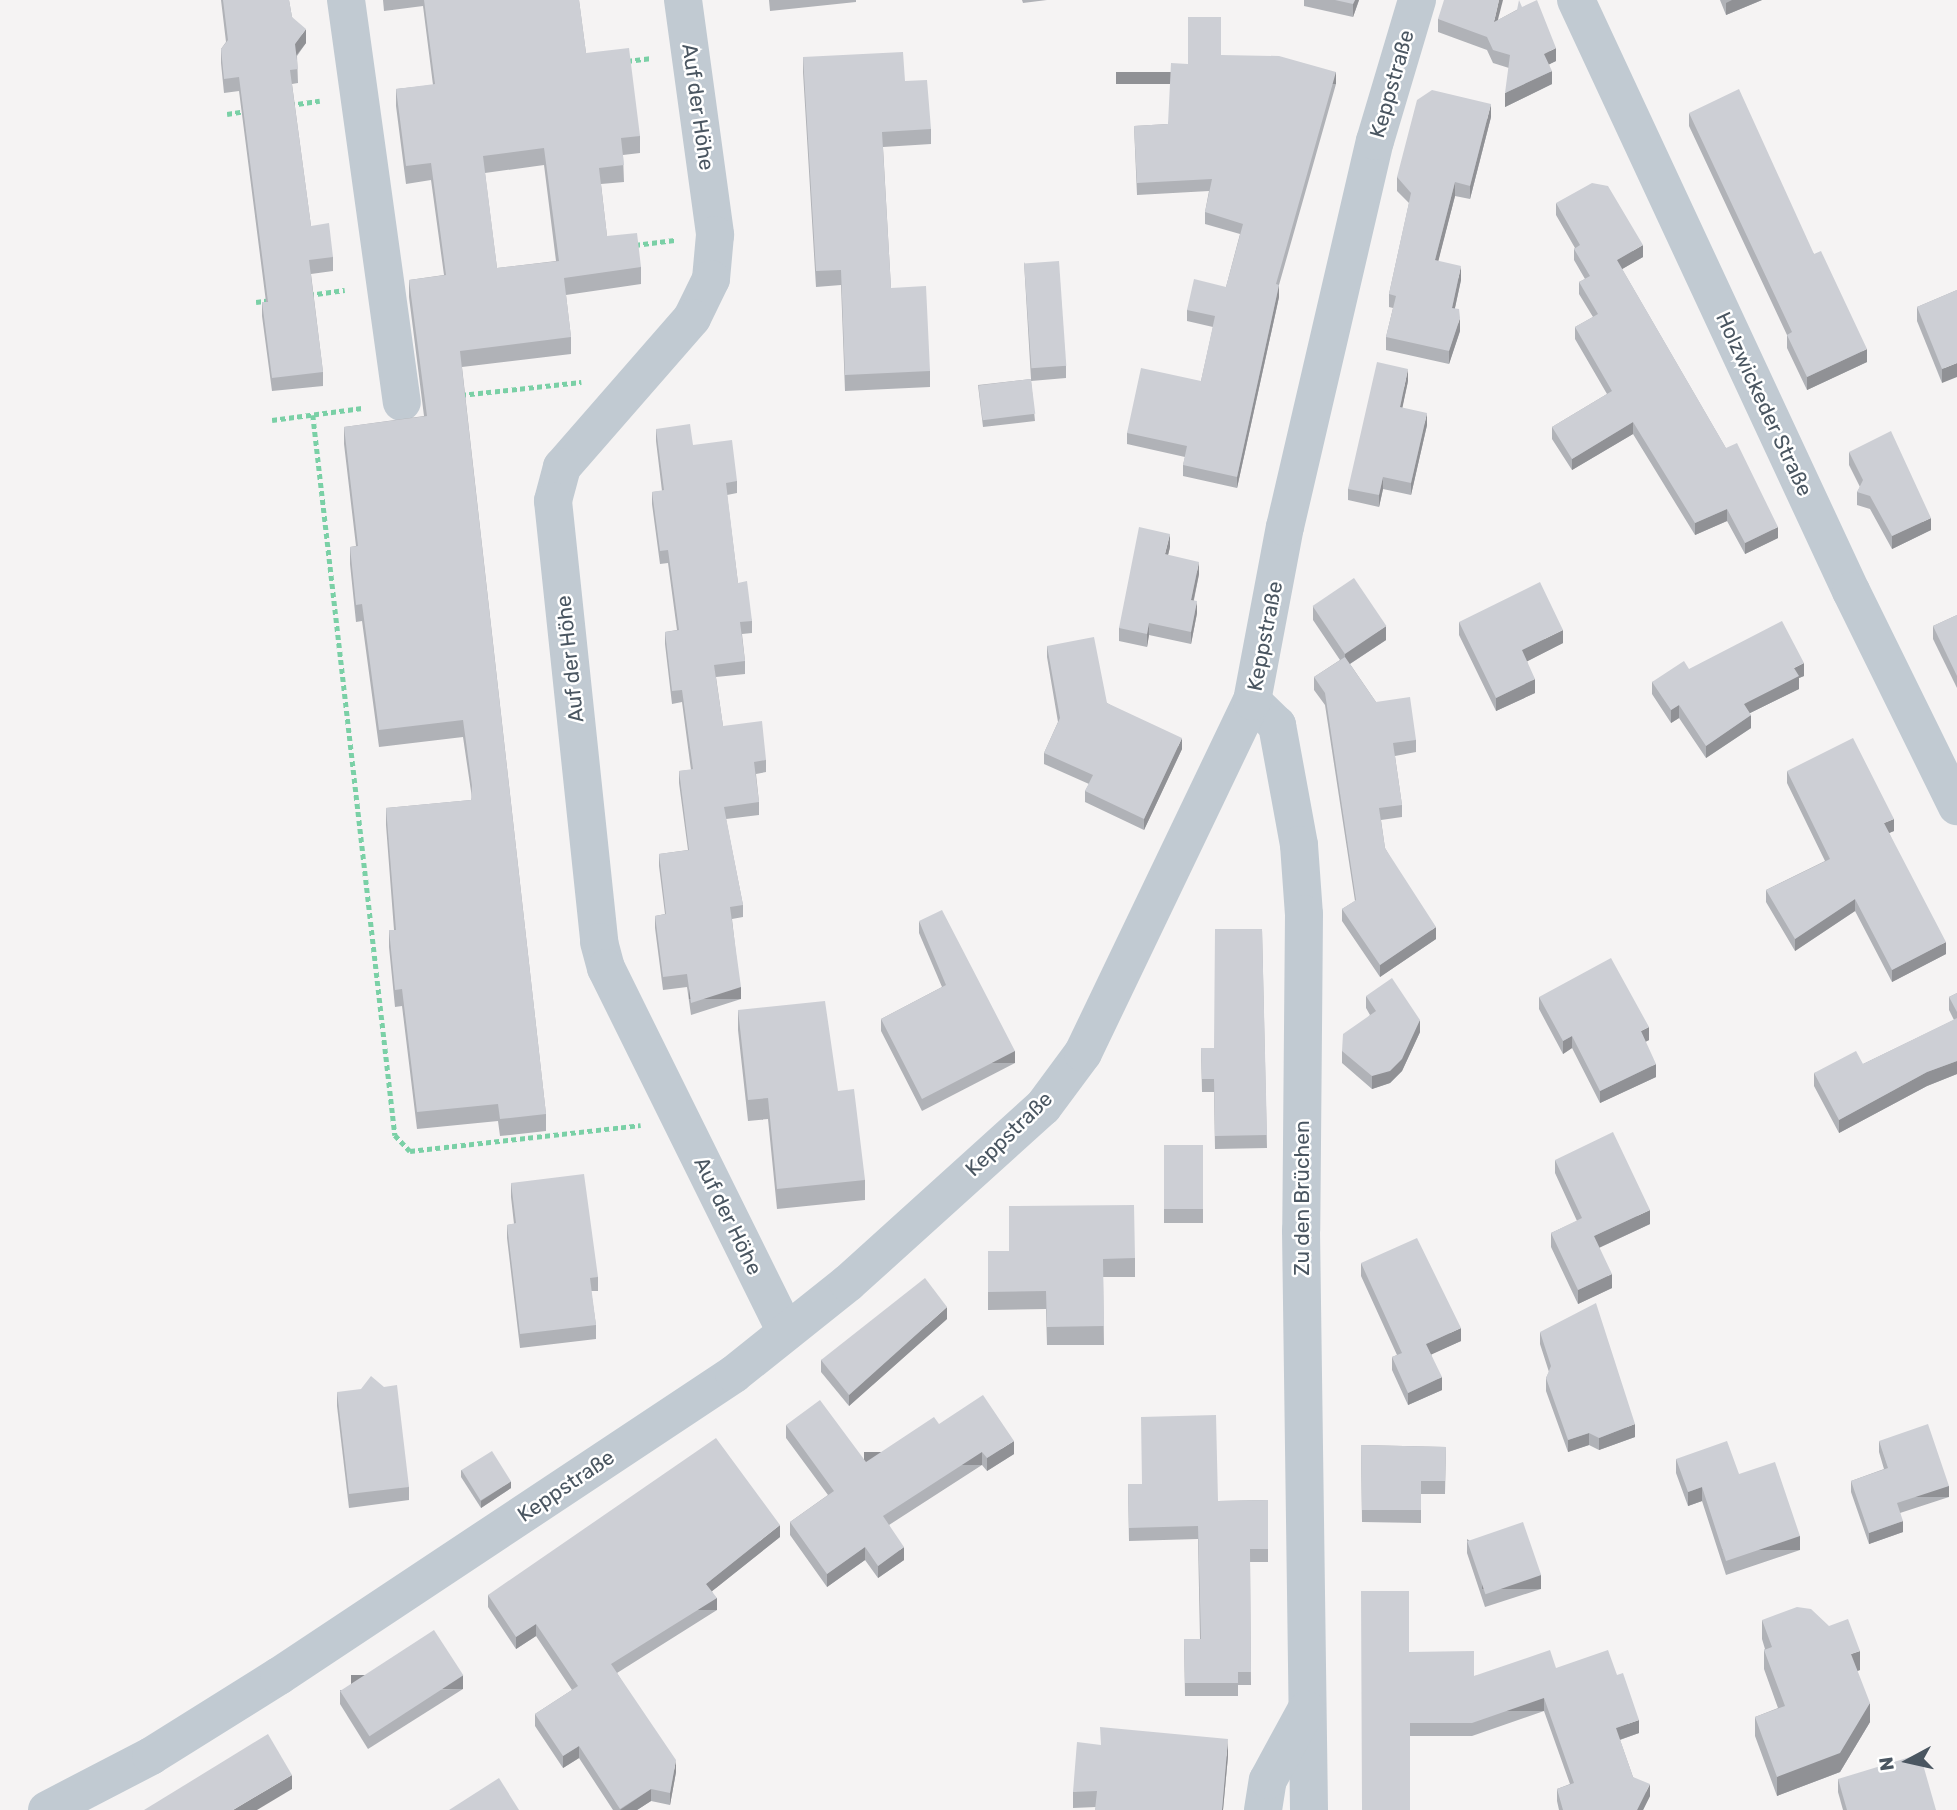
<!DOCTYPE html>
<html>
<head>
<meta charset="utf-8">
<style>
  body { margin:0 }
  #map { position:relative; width:1957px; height:1810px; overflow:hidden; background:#f5f3f3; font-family:Rubik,sans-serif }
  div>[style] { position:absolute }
  .path>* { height:4.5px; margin-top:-2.25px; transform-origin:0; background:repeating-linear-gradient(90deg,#7ad0a6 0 5px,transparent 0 8.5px) }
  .minor>* { height:38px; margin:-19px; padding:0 19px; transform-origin:19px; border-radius:19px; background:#c1cad2 }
  .wall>* { inset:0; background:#b0b2b7; transform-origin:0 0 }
  .shaded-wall>* { inset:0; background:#909195; transform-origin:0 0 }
  .building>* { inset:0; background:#cdcfd5; transform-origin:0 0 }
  span { translate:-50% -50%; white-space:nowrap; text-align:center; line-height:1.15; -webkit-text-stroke:5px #fff; paint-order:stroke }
  .street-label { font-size:21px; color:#4a5661 }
  .north { position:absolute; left:1873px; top:1726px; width:70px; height:70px; -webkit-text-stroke:5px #fff; paint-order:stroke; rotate:262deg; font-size:19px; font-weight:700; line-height:28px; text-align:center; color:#4a5661 }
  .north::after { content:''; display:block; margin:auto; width:24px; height:32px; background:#4a5661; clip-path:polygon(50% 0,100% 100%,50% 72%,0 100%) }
</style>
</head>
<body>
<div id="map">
  <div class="path">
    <i style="left:627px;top:61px;width:23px;rotate:-7deg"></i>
    <i style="left:290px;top:105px;width:30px;rotate:-8deg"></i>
    <i style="left:227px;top:114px;width:20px;rotate:-9deg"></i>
    <i style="left:635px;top:245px;width:40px;rotate:-7.1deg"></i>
    <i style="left:309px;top:295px;width:36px;rotate:-8deg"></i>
    <i style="left:256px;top:302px;width:16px;rotate:-7deg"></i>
    <i style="left:461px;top:395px;width:121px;rotate:-6.2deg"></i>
    <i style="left:313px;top:415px;width:725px;rotate:83.5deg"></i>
    <i style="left:395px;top:1135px;width:22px;rotate:47deg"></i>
    <i style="left:410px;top:1151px;width:232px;rotate:-6.4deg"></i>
    <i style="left:272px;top:420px;width:91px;rotate:-7.6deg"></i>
  </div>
  <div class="minor">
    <i style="left:346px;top:0;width:406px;rotate:82.1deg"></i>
    <i style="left:683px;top:0;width:237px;rotate:82.2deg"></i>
    <i style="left:715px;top:235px;width:44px;rotate:95.2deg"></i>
    <i style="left:711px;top:279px;width:43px;rotate:116deg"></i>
    <i style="left:692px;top:318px;width:198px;rotate:131.1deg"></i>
    <i style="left:562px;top:467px;width:35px;rotate:105deg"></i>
    <i style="left:553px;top:501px;width:443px;rotate:84deg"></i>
    <i style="left:599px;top:942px;width:27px;rotate:75deg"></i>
    <i style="left:606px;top:968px;width:406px;rotate:63.7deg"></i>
    <i style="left:1576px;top:0;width:652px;rotate:65.05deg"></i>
    <i style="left:1851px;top:591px;width:240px;rotate:63.8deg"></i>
    <i style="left:1252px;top:701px;width:35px;rotate:44deg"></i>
    <i style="left:1277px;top:725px;width:122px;rotate:79.6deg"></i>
    <i style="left:1299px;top:845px;width:69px;rotate:85.9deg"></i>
    <i style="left:1304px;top:914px;width:316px;rotate:90.5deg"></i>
    <i style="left:1301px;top:1230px;width:580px;rotate:89.21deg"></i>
    <i style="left:47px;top:1810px;width:117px;rotate:-27.4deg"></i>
    <i style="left:151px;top:1756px;width:151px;rotate:-32deg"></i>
    <i style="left:279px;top:1676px;width:546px;rotate:-33.57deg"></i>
    <i style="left:734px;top:1374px;width:146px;rotate:-38.6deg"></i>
    <i style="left:848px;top:1283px;width:263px;rotate:-42.1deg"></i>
    <i style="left:1043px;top:1107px;width:67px;rotate:-53.5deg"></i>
    <i style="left:1083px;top:1053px;width:390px;rotate:-64.4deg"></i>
    <i style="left:1252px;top:701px;width:177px;rotate:-79.3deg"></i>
    <i style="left:1285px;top:527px;width:396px;rotate:-76.9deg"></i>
    <i style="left:1375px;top:141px;width:147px;rotate:-73.4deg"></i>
    <i style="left:1263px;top:1810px;width:30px;rotate:-81deg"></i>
    <i style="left:1268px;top:1780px;width:80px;rotate:-61.5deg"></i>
  </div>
  <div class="wall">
    <i style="clip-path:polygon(221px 0,289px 0,292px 17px,306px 43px,297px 56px,298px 83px,292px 84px,311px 226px,333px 257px,333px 271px,311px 274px,323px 372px,323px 386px,272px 391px,262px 316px,262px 302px,266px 302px,239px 91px,224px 93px,221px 63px,221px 49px,226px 42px)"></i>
    <i style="clip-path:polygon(evenodd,383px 0,579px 0,586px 53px,640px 136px,640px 153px,623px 155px,624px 182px,601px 184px,607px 236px,641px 267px,641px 284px,566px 295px,571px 337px,571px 354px,462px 367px,546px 1114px,546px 1131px,500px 1136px,498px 1121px,417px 1129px,402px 1006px,395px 1007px,389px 947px,389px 930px,394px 930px,386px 825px,386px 808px,471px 800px,472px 798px,463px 737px,379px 747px,362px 621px,356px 622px,350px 564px,350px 547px,356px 546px,344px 444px,344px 427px,424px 416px,409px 297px,409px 280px,444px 275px,431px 180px,406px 184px,396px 106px,396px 89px,433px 85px,423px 6px,384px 11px,383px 0,544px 165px,556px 261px,497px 268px,485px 173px,544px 165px)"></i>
    <i style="clip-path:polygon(769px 0,856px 0,856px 2px,770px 11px)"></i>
    <i style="clip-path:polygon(1022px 0,1047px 0,1023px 3px)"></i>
    <i style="clip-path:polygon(1304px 0,1359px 0,1353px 17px,1304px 6px)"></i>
    <i style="clip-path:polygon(1720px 0,1762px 0,1726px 15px)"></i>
    <i style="clip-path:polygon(1522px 7px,1556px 61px,1549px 64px,1552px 84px,1505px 107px,1509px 68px,1493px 63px,1487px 50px,1438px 32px,1438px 19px,1498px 20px)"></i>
    <i style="clip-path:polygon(1221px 55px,1336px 84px,1279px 285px,1279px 297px,1237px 488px,1183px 476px,1183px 465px,1185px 457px,1127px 444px,1127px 433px,1201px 381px,1213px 327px,1187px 321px,1187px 310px,1226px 287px,1240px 234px,1205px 224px,1205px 212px,1209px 191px,1137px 195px,1134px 126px,1168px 124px,1188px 64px)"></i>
    <i style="clip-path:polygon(803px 57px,905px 81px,931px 129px,931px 144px,883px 147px,891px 288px,930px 371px,930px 387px,845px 391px,841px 285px,816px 287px,803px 72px)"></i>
    <i style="clip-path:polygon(1689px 113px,1814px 254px,1867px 362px,1807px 390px,1787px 348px,1787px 335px,1689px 126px)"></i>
    <i style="clip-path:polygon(1491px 117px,1470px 199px,1455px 196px,1438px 261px,1461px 280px,1455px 308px,1460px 331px,1449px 364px,1386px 350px,1386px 337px,1393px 308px,1389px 307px,1389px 294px,1409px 203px,1397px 191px,1397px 177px)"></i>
    <i style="clip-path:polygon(1556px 203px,1643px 257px,1622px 269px,1778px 538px,1745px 554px,1727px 521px,1695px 535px,1633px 434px,1572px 470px,1552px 439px,1552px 427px,1607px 394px,1575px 339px,1575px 327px,1593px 317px,1579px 294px,1579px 282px,1585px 279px,1574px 260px,1574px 249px,1575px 248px,1556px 215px)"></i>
    <i style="clip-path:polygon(1024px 262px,1066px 366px,1066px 378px,1031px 381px,1035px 421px,983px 427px,978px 385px,1031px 379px)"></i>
    <i style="clip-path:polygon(1957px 290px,1942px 383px,1917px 321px,1917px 307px)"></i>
    <i style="clip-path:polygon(1408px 381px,1402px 408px,1427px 425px,1411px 495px,1383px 489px,1379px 507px,1348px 500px,1348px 489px)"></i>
    <i style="clip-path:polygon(656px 429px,693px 445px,737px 481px,737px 493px,727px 495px,738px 583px,752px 621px,752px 633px,742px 634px,745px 661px,745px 674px,716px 677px,723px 726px,766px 760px,766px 772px,756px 774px,759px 802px,759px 815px,726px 819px,743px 905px,743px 917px,732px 919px,741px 999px,691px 1015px,687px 987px,663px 990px,655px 928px,655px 916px,665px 914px,659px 866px,659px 854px,688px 850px,679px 783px,679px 771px,691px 770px,682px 702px,672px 704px,665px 644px,665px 632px,677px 630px,668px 563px,660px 564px,652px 504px,652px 492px,662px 491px,656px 441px)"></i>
    <i style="clip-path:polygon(1849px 452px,1931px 530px,1892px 549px,1870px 509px,1857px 505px,1857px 492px,1860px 487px,1849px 465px)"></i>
    <i style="clip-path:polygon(1170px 547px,1168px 555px,1199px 574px,1194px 600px,1197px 613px,1191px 644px,1149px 635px,1147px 647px,1119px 641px,1119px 628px)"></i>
    <i style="clip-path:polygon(1313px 606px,1386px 640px,1350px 664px,1376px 702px,1416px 740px,1416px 752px,1395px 756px,1402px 805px,1402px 817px,1381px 820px,1385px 848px,1436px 939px,1380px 977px,1342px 921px,1342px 909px,1355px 901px,1325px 705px,1314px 690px,1314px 677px,1340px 660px,1313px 620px)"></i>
    <i style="clip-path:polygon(1957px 615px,1957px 688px,1933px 639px,1933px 626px)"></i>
    <i style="clip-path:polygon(1459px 622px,1563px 643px,1527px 661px,1535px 693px,1496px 711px,1459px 635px)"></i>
    <i style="clip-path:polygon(1047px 646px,1107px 703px,1182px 749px,1144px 830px,1085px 802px,1085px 791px,1089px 784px,1044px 764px,1044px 753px,1058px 722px,1047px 657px)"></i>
    <i style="clip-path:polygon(1689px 669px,1804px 676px,1799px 678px,1799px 689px,1750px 713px,1751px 728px,1706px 758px,1679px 718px,1671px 723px,1652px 694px,1652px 682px)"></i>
    <i style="clip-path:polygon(1787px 771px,1894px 831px,1889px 833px,1946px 954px,1892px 982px,1855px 911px,1795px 951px,1766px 902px,1766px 890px,1825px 861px,1787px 783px)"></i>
    <i style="clip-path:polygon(919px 921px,1015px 1063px,922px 1111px,881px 1031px,881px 1019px,942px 987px,919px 933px)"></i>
    <i style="clip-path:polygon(1262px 929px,1267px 1148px,1215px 1149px,1214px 1092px,1202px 1092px,1201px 1048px,1214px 1048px)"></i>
    <i style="clip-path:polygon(1957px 993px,1957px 1074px,1927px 1086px,1839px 1133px,1814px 1086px,1814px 1073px,1863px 1064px,1954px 1020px,1949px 1010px,1949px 997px)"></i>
    <i style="clip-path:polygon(1366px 996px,1420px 1032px,1402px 1071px,1390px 1083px,1372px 1089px,1342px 1063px,1342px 1051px,1370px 1015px,1366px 1008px)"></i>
    <i style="clip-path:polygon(1539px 997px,1649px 1040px,1645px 1042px,1656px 1077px,1600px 1103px,1572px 1048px,1563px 1054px,1539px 1009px)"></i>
    <i style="clip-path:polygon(738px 1010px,865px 1180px,865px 1200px,777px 1209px,768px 1119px,748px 1121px,738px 1030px)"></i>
    <i style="left:1164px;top:1145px;width:39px;height:78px"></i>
    <i style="clip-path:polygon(1555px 1160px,1650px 1224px,1599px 1248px,1612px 1288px,1578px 1304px,1551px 1247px,1551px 1233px,1577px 1221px,1555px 1173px)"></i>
    <i style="clip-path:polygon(511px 1183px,598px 1277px,598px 1291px,591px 1291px,596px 1325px,596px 1339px,520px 1348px,507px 1238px,507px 1225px,514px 1224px,511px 1197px)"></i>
    <i style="clip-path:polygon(988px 1251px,1135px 1258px,1135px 1277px,1103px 1277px,1104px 1345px,1047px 1345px,1046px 1309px,988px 1310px)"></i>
    <i style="clip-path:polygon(1361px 1263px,1461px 1341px,1431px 1354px,1442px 1390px,1408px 1405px,1392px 1370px,1392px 1357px,1397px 1355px,1361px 1276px)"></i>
    <i style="clip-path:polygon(947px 1319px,849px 1406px,821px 1372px,821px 1360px)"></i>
    <i style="clip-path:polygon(1540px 1332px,1635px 1437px,1599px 1450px,1589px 1445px,1568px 1452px,1546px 1391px,1546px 1378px,1549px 1372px,1540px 1344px)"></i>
    <i style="clip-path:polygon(337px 1392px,409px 1487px,409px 1500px,349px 1508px,337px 1406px)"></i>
    <i style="clip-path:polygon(939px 1424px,1014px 1454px,987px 1471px,982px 1465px,889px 1525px,904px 1560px,878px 1578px,865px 1560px,827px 1587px,790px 1535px,790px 1522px,828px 1495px,786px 1438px,786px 1425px,866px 1462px)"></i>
    <i style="clip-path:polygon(1879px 1441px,1949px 1497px,1900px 1513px,1903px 1532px,1869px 1544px,1851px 1492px,1851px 1481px,1884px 1469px,1879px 1452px)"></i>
    <i style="clip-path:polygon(1361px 1445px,1446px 1447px,1445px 1494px,1421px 1494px,1421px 1523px,1362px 1522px)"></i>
    <i style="clip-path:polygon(1676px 1459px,1739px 1474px,1800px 1550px,1726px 1575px,1702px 1501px,1688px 1506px,1676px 1473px)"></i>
    <i style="clip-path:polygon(461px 1470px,511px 1488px,481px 1508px,461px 1477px)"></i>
    <i style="clip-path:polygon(1128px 1484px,1218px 1501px,1268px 1500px,1268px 1562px,1250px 1562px,1251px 1685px,1238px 1685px,1238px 1696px,1185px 1696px,1184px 1639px,1200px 1639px,1198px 1539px,1129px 1541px)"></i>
    <i style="clip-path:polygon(780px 1537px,712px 1591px,717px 1610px,617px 1673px,676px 1772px,670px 1805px,651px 1801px,637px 1810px,613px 1810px,579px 1758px,563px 1768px,535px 1726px,535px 1714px,572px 1690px,536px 1636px,516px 1649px,488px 1607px,488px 1595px)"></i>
    <i style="clip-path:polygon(1467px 1539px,1541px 1589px,1485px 1607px,1467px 1553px)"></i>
    <i style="clip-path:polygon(1762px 1620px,1860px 1670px,1857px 1671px,1870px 1722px,1840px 1772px,1777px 1796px,1755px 1736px,1755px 1717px,1778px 1708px,1764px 1669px,1764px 1650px,1765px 1649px,1762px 1639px)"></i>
    <i style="clip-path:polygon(1409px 1652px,1474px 1676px,1556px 1668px,1639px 1733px,1620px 1740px,1633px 1777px,1650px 1796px,1643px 1810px,1559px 1810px,1557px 1801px,1557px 1789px,1570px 1784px,1544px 1711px,1472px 1736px,1410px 1736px)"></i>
    <i style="clip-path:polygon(463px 1689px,368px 1749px,340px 1704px,340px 1690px)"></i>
    <i style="clip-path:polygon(1228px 1756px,1223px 1810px,1095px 1810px,1096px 1807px,1073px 1808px,1073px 1792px)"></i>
    <i style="clip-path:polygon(1838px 1779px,1936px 1810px,1843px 1810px,1838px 1792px)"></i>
  </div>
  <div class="shaded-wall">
    <i style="clip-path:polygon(1355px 0,1359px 0,1353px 17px,1353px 4px)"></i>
    <i style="clip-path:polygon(1499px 0,1503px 0,1494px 35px,1494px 22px)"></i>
    <i style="clip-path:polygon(1732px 0,1762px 0,1726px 15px,1726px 3px)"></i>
    <i style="clip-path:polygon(306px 29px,306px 43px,295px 57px,295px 44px)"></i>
    <i style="clip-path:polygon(1556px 48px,1556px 61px,1544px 67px,1544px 54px)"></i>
    <i style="clip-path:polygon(1552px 71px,1552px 84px,1505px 107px,1505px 93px)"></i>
    <i style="left:1336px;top:72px;width:12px;height:220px;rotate:90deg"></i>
    <i style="clip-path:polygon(1491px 104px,1491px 117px,1470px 199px,1470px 186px)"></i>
    <i style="clip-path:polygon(1455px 182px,1455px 196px,1435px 274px,1435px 260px)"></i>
    <i style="clip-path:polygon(1643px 245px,1643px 257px,1617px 272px,1617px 260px)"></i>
    <i style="clip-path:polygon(1461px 266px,1461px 280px,1452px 321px,1452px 308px)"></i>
    <i style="clip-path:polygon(1279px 285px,1279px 297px,1237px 488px,1237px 477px)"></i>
    <i style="clip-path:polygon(1460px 318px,1460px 331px,1449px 364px,1449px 351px)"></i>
    <i style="clip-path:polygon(1867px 349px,1867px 362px,1807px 390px,1807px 377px)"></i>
    <i style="clip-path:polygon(1957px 363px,1957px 377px,1942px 383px,1942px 369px)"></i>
    <i style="clip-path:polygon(1408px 369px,1408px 381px,1400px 419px,1400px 407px)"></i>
    <i style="clip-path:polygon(1427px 413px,1427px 425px,1411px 495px,1411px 483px)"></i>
    <i style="clip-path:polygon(1633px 422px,1633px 434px,1572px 470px,1572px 459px)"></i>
    <i style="clip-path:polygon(1383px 477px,1383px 489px,1379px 507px,1379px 495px)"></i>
    <i style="clip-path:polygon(1727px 509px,1727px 521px,1695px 535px,1695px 523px)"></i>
    <i style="clip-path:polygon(1931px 518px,1931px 530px,1892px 549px,1892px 536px)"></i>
    <i style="clip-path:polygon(1778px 527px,1778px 538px,1745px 554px,1745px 543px)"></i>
    <i style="clip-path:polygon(1170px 534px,1170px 547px,1165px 567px,1165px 554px)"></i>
    <i style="clip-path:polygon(1199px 562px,1199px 574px,1191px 612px,1191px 600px)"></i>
    <i style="clip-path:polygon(1197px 601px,1197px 613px,1191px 644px,1191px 632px)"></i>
    <i style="clip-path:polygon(1149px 623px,1149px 635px,1147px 647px,1147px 634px)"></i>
    <i style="clip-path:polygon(1386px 626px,1386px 640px,1345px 667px,1345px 653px)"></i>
    <i style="clip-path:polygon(1563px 630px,1563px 643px,1522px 664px,1522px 650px)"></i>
    <i style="clip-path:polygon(1804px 663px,1804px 676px,1799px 678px,1799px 689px,1744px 716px,1744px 704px,1794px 668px)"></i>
    <i style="clip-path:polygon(1535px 679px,1535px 693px,1496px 711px,1496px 698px)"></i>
    <i style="clip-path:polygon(1679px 705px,1679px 718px,1671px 723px,1671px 710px)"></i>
    <i style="clip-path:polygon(1751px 715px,1751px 728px,1706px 758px,1706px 746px)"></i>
    <i style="clip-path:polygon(1182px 738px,1182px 749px,1144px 830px,1144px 819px)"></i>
    <i style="clip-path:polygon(1894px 819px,1894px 831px,1884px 835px,1884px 823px)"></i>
    <i style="clip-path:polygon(1855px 899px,1855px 911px,1795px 951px,1795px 939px)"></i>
    <i style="clip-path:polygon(1436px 927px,1436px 939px,1380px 977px,1380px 965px)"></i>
    <i style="clip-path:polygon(1946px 942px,1946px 954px,1892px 982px,1892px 970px)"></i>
    <i style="left:741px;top:987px;width:12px;height:52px;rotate:90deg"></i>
    <i style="clip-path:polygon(1420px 1020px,1420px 1032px,1402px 1071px,1390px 1083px,1372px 1089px,1372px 1076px)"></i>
    <i style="clip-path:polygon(1649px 1027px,1649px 1040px,1641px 1044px,1641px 1031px)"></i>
    <i style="clip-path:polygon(1572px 1036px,1572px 1048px,1563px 1054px,1563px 1041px)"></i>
    <i style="left:1015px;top:1051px;width:12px;height:105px;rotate:90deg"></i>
    <i style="clip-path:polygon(1957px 1061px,1957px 1074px,1927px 1086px,1839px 1133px,1839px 1120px,1927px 1072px)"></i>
    <i style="clip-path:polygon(1656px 1064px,1656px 1077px,1600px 1103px,1600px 1091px)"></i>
    <i style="clip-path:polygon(1650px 1210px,1650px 1224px,1594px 1250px,1594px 1236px)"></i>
    <i style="clip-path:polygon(1612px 1274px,1612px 1288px,1578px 1304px,1578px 1290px)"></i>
    <i style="clip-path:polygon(947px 1307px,947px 1319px,849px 1406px,849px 1395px)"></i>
    <i style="clip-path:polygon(1461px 1328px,1461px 1341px,1426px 1357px,1426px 1344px)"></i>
    <i style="clip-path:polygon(1442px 1377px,1442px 1390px,1408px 1405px,1408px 1393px)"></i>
    <i style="clip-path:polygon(1635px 1424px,1635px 1437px,1599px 1450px,1599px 1438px)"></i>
    <i style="clip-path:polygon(1589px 1433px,1589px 1445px,1568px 1452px,1568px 1440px)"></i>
    <i style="clip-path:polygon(1014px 1441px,1014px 1454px,987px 1471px,987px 1458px)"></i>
    <i style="left:982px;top:1452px;width:13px;height:118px;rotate:90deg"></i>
    <i style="clip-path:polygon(511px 1481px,511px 1488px,481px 1508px,481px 1501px)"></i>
    <i style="left:1949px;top:1486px;width:11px;height:55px;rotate:90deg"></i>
    <i style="clip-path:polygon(1702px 1487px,1702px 1501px,1688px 1506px,1688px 1492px)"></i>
    <i style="clip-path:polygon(1903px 1521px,1903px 1532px,1869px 1544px,1869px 1533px)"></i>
    <i style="clip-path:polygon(780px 1525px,780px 1537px,706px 1596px,706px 1584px)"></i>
    <i style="left:1800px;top:1536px;width:14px;height:78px;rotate:90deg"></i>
    <i style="clip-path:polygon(865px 1547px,865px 1560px,827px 1587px,827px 1574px)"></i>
    <i style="clip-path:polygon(904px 1547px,904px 1560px,878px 1578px,878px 1566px)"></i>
    <i style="left:1541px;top:1575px;width:14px;height:59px;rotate:90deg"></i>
    <i style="left:717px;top:1598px;width:12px;height:125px;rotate:90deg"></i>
    <i style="clip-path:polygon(536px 1624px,536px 1636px,516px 1649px,516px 1637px)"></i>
    <i style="clip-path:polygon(1860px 1651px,1860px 1670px,1851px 1673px,1851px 1654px)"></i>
    <i style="left:463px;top:1675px;width:14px;height:112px;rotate:90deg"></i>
    <i style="left:1544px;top:1698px;width:13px;height:76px;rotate:90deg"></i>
    <i style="clip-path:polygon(1870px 1703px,1870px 1722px,1840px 1772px,1777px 1796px,1777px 1777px)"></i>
    <i style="clip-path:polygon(1639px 1720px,1639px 1733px,1616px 1741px,1616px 1728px)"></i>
    <i style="clip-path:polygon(1228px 1739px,1228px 1756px,1223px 1810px,1222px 1810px)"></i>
    <i style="clip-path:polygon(579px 1746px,579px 1758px,563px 1768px,563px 1756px)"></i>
    <i style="clip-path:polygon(676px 1760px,676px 1772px,670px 1805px,670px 1793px)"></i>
    <i style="clip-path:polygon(292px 1775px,292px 1789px,257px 1810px,233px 1810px)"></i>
    <i style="clip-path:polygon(1650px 1784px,1650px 1796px,1643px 1810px,1637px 1810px)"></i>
    <i style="clip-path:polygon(651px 1789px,651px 1801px,637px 1810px,620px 1810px)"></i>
  </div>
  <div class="building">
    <i style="clip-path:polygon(223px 0,289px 0,292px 17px,306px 29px,295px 44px,298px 69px,290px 70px,311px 226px,329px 223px,333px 257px,309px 260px,323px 372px,272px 378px,262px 302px,268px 302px,239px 77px,224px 79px,221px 49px,228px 40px)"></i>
    <i style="clip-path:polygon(evenodd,424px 0,579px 0,586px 53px,629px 48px,640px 136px,621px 138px,624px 165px,599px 168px,607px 236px,637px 233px,641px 267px,564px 278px,571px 337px,460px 351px,546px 1114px,500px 1119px,498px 1104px,417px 1112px,402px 989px,395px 990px,389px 930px,396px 930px,386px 808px,471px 800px,472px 786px,463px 720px,379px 730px,362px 604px,356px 605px,350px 547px,358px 546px,344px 427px,427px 416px,409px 280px,446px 275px,431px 163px,406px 166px,396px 89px,435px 84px,424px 0,544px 148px,559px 261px,497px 268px,483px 156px,544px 148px)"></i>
    <i style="clip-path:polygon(1335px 0,1355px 0,1353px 4px)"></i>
    <i style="clip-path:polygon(1444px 0,1499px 0,1494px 22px,1517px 10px,1519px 0,1522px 7px,1537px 0,1556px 48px,1544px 54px,1552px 71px,1505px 93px,1510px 55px,1493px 50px,1487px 37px,1438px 19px)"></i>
    <i style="clip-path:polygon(1188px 17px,1221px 17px,1221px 55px,1279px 56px,1336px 72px,1276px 284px,1279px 285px,1237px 477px,1183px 465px,1187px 446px,1127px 433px,1141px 368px,1201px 381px,1215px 316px,1187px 310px,1194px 279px,1226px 287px,1243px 224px,1205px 212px,1212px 179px,1137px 183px,1134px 126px,1168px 124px,1171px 63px,1188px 64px)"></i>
    <i style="clip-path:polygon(903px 52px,905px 81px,927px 80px,931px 129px,882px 132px,891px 288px,926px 286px,930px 371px,845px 375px,841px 270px,816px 271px,803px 57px)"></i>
    <i style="clip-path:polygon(1739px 89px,1814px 254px,1821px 251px,1867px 349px,1807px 377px,1787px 335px,1792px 332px,1689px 113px)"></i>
    <i style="clip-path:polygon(1432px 90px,1491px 104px,1470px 186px,1455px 182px,1435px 260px,1461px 266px,1452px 308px,1459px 309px,1460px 318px,1449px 351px,1386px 337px,1396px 296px,1389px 294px,1411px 193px,1397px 177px,1417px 100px)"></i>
    <i style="clip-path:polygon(1592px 183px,1608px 186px,1643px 245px,1617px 260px,1726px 448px,1737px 443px,1778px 527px,1745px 543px,1727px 509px,1695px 523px,1633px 422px,1572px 459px,1552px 427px,1612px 391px,1575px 327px,1598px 314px,1579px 282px,1590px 276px,1574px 249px,1580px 245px,1556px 203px)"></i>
    <i style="left:1059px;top:261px;width:105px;height:35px;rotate:86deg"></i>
    <i style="clip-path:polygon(1957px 290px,1957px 363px,1942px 369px,1917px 307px)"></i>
    <i style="clip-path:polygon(1377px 362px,1408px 369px,1400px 407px,1427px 413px,1411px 483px,1383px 477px,1379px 495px,1348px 489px)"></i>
    <i style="left:1031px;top:379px;width:35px;height:53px;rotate:83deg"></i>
    <i style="clip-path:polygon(690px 424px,693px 445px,732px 440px,737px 481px,726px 483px,738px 583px,747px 581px,752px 621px,740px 622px,745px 661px,714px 665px,723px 726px,762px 721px,766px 760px,754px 762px,759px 802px,724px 807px,743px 905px,730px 907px,741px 987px,691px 1003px,687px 974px,663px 977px,655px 916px,666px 914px,659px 854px,689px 850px,679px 771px,693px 769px,682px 690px,672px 691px,665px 632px,679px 630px,668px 550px,660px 551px,652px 492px,664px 490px,656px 429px)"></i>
    <i style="clip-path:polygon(1891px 431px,1931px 518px,1892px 536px,1870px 496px,1857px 492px,1863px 480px,1849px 452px)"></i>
    <i style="clip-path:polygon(1139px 527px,1170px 534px,1165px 554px,1199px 562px,1191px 600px,1197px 601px,1191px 632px,1149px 623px,1147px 634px,1119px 628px)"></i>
    <i style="left:1354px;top:578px;width:58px;height:50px;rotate:56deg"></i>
    <i style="clip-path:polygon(1540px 582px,1563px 630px,1522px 650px,1535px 679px,1496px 698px,1459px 622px)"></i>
    <i style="clip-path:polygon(1957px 615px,1957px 676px,1933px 626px)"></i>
    <i style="clip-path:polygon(1782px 621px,1804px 663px,1794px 668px,1799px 676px,1744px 704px,1751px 715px,1706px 746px,1679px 705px,1671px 710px,1652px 682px,1684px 661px,1689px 669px)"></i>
    <i style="clip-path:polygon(1094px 637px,1107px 703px,1182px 738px,1144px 819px,1085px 791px,1093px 775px,1044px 753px,1060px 718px,1047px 646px)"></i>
    <i style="clip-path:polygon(1345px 657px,1376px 702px,1410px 697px,1416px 740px,1393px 743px,1402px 805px,1379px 808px,1385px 848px,1436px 927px,1380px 965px,1342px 909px,1356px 900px,1325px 693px,1314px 677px)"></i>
    <i style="clip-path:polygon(1853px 738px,1894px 819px,1884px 823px,1946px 942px,1892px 970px,1855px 899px,1795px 939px,1766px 890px,1830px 859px,1787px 771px)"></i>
    <i style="clip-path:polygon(942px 910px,1015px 1051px,922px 1099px,881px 1019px,946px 985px,919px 921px)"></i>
    <i style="clip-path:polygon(1215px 929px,1262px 929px,1267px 1135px,1215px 1136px,1214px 1079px,1202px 1079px,1201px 1048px,1214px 1048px)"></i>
    <i style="clip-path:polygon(1611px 958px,1649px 1027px,1641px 1031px,1656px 1064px,1600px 1091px,1572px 1036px,1563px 1041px,1539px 997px)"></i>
    <i style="clip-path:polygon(1392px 978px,1420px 1020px,1402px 1059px,1390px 1071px,1372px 1076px,1342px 1051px,1343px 1034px,1376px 1011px,1366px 996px)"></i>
    <i style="clip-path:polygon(1957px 993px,1957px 1012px,1949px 997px)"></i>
    <i style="clip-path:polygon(825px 1001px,838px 1091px,854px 1089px,865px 1180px,777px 1189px,768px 1098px,748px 1100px,738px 1010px)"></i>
    <i style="clip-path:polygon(1957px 1018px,1957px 1061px,1927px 1072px,1839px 1120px,1814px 1073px,1856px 1051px,1863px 1064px)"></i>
    <i style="clip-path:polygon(1613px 1132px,1650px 1210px,1594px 1236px,1612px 1274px,1578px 1290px,1551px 1233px,1582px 1218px,1555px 1160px)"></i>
    <i style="left:1164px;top:1145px;width:39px;height:64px"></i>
    <i style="clip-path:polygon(584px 1174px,598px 1277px,590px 1278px,596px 1325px,520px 1334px,507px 1225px,516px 1223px,511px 1183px)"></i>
    <i style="clip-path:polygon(1134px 1205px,1135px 1258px,1103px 1259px,1104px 1326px,1047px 1327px,1046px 1291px,988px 1292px,988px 1251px,1009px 1251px,1009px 1206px)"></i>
    <i style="clip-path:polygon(1417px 1238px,1461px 1328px,1426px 1344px,1442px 1377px,1408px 1393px,1392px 1357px,1402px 1353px,1361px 1263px)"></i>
    <i style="clip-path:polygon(925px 1278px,947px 1307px,849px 1395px,821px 1360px)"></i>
    <i style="clip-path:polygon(1596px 1303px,1635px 1424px,1599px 1438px,1589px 1433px,1568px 1440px,1546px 1378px,1551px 1366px,1540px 1332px)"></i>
    <i style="clip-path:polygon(371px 1376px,384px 1387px,397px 1385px,409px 1487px,349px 1494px,337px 1392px,361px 1389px)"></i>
    <i style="clip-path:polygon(983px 1395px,1014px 1441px,987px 1458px,982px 1452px,883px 1516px,904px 1547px,878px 1566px,865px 1547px,827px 1574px,790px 1522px,834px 1491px,786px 1425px,820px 1400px,866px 1462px,934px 1417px,939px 1424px)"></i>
    <i style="clip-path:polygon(1216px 1415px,1218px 1501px,1268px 1500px,1268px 1549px,1250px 1549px,1251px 1672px,1238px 1672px,1238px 1683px,1185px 1683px,1184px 1639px,1201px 1639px,1198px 1526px,1129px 1528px,1128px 1484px,1142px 1484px,1141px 1417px)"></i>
    <i style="clip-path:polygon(1928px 1424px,1949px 1486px,1897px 1503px,1903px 1521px,1869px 1533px,1851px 1481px,1888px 1468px,1879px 1441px)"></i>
    <i style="clip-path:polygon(716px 1438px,780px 1525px,706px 1584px,717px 1598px,611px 1664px,676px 1760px,670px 1793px,651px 1789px,620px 1809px,579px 1746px,563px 1756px,535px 1714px,578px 1686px,536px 1624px,516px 1637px,488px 1595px)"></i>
    <i style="clip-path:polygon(1727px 1441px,1739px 1474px,1775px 1462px,1800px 1536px,1726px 1561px,1702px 1487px,1688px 1492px,1676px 1459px)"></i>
    <i style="clip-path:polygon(1361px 1445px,1446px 1447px,1445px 1481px,1421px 1481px,1421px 1510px,1362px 1510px)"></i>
    <i style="left:492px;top:1451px;width:36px;height:36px;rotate:58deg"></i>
    <i style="left:1523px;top:1522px;width:56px;height:59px;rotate:71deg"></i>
    <i style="clip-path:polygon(1361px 1591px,1409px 1591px,1409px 1652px,1474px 1651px,1474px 1676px,1550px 1650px,1556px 1668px,1608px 1650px,1617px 1675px,1623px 1673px,1639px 1720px,1616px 1728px,1633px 1777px,1650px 1784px,1637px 1810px,1563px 1810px,1557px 1789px,1574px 1783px,1544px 1698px,1472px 1723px,1410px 1723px,1410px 1810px,1362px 1810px)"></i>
    <i style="clip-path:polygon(1797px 1607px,1811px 1609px,1829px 1626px,1848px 1619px,1860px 1651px,1851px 1654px,1870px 1703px,1840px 1753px,1777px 1777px,1755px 1717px,1785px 1706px,1764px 1650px,1772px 1647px,1762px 1620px)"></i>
    <i style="left:434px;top:1630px;width:54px;height:112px;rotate:57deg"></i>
    <i style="clip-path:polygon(1100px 1727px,1228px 1739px,1222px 1810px,1095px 1810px,1097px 1791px,1073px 1792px,1077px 1742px,1101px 1745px)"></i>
    <i style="clip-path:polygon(268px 1734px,292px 1775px,233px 1810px,144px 1810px)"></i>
    <i style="clip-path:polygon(1920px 1754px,1936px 1810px,1847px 1810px,1838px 1779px)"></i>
    <i style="clip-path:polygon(499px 1778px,519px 1810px,449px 1810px)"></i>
  </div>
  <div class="street-label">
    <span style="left:1392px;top:84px;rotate:-74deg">Keppstraße</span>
    <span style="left:698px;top:107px;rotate:82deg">Auf der Höhe</span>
    <span style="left:1764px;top:404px;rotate:65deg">Holzwickeder Straße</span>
    <span style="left:1265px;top:636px;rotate:-79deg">Keppstraße</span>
    <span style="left:570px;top:659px;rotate:-96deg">Auf der Höhe</span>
    <span style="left:1009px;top:1134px;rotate:-44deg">Keppstraße</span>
    <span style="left:1302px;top:1198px;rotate:-90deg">Zu den Brüchen</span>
    <span style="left:728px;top:1216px;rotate:64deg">Auf der Höhe</span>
    <span style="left:566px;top:1486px;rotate:-34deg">Keppstraße</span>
  </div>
  <div class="north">N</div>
</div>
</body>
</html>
